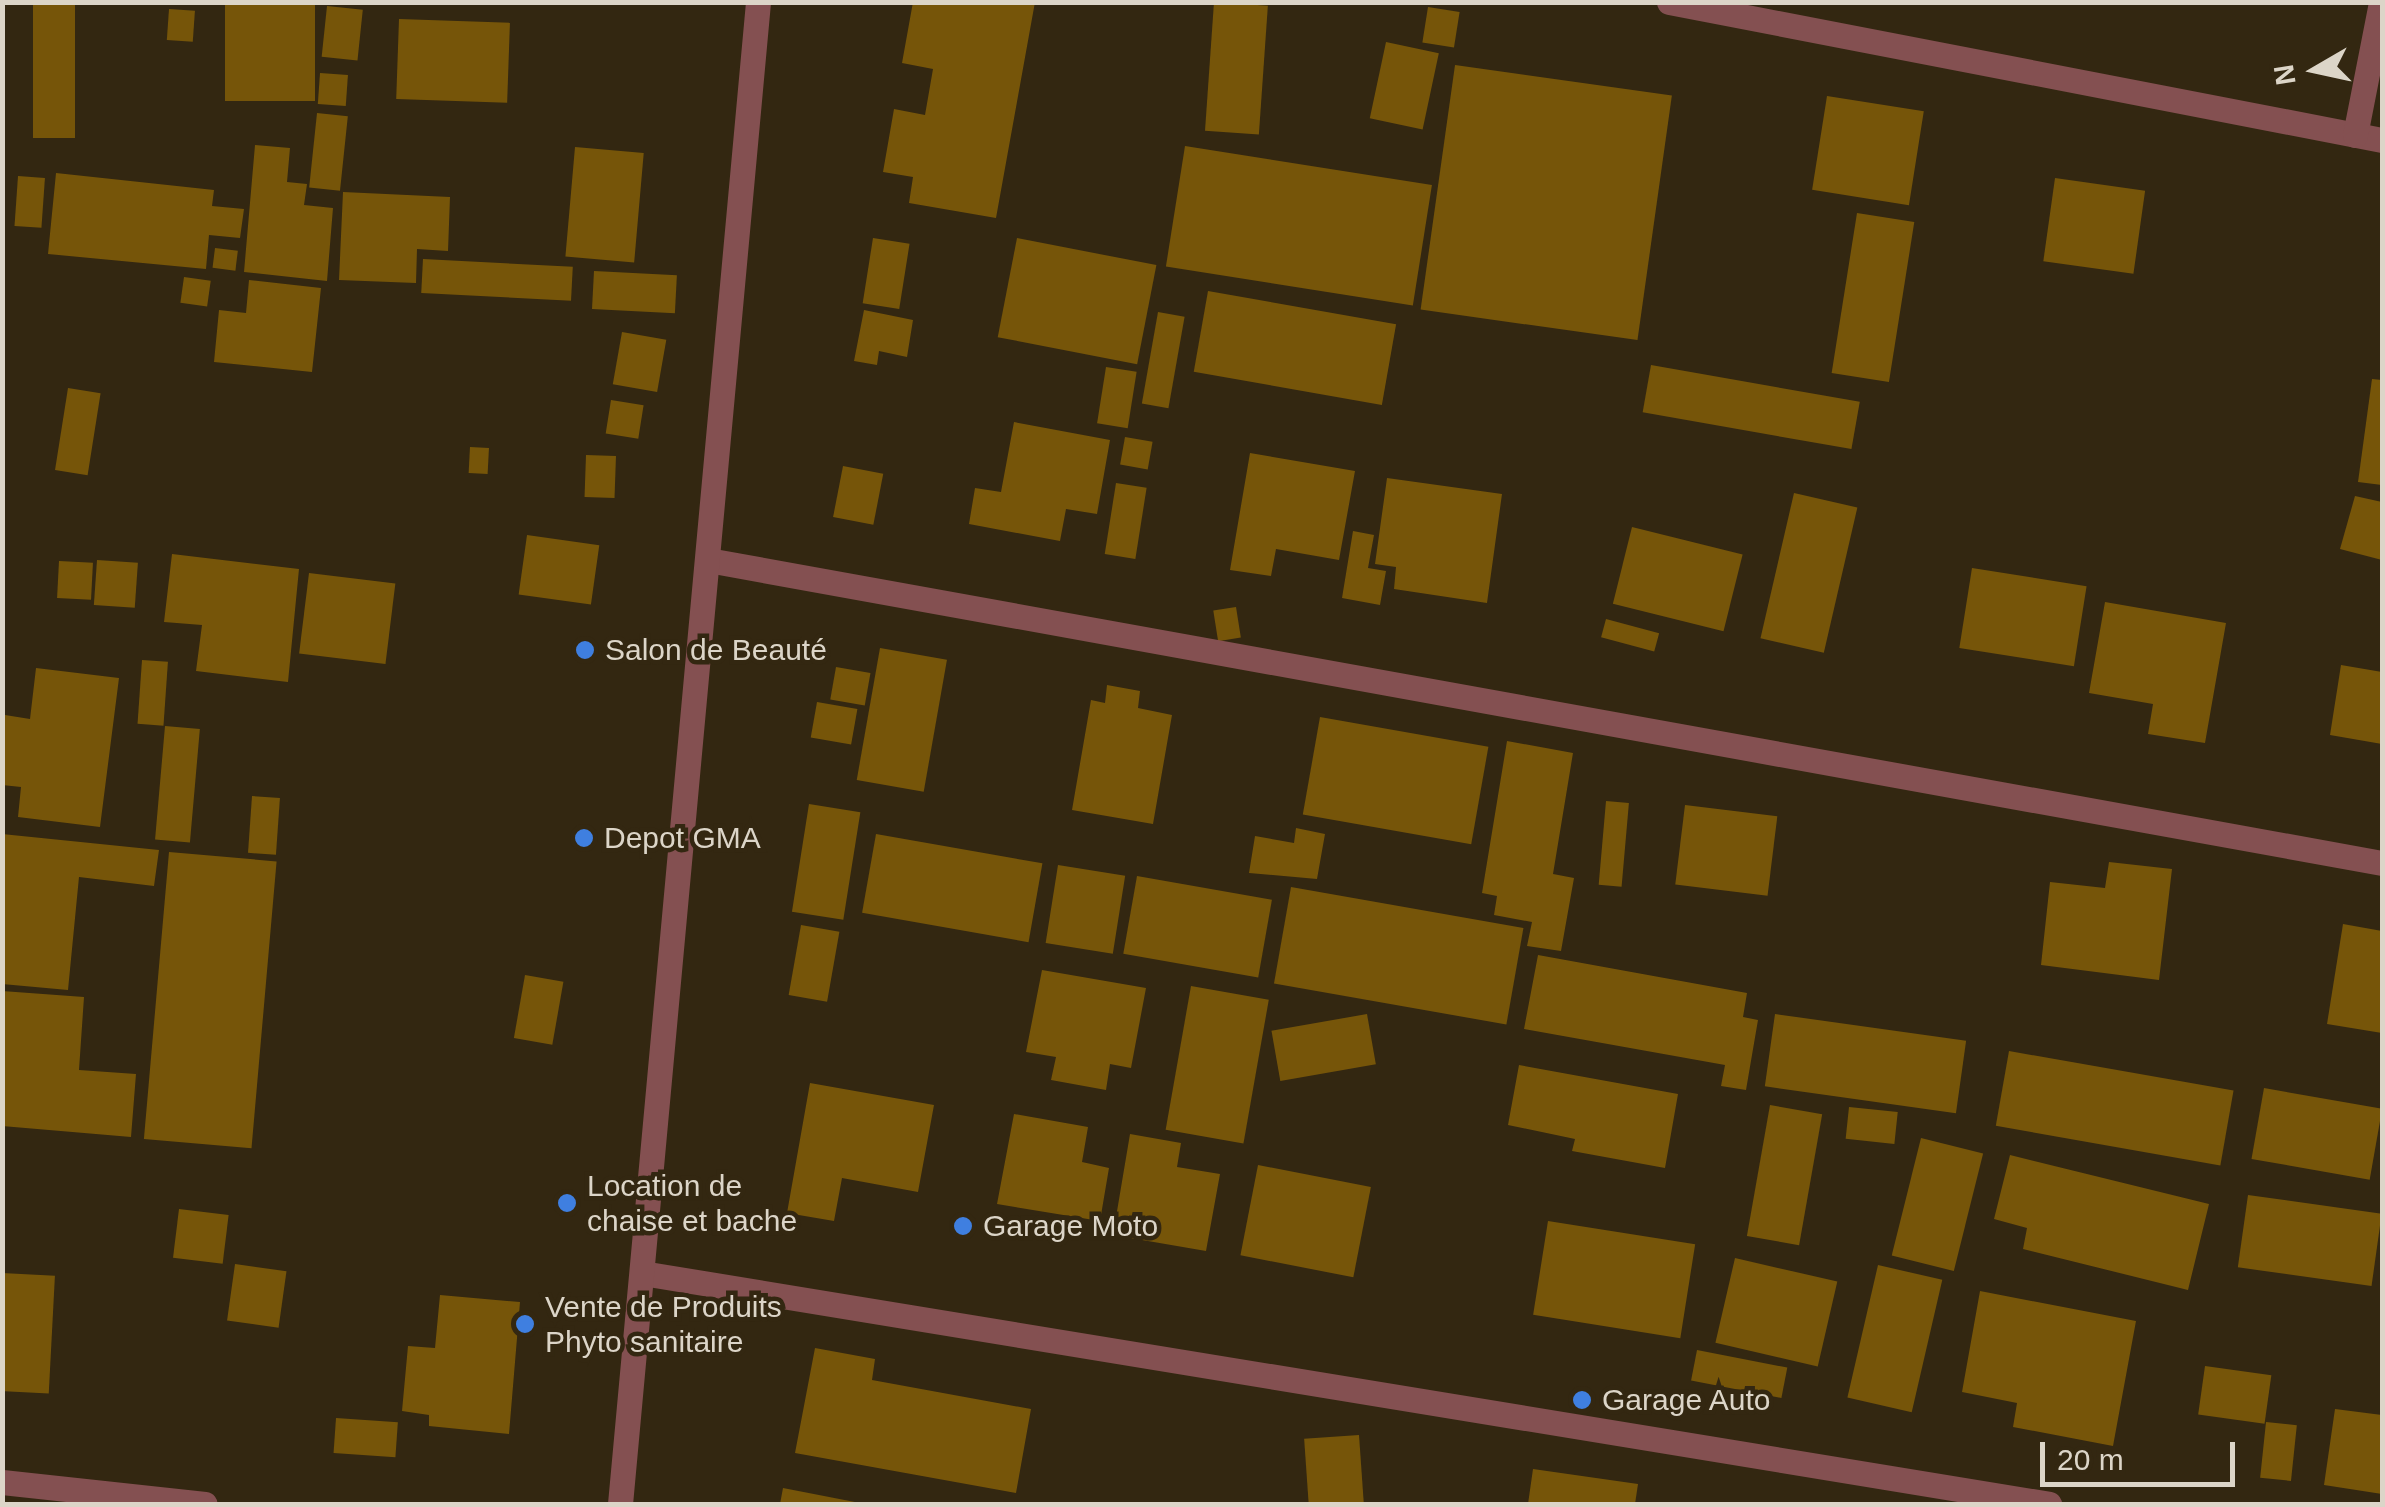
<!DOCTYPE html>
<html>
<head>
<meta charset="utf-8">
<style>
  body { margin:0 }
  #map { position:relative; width:2385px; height:1507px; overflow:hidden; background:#332711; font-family:Arial,sans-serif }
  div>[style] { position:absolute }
  .building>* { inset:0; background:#765509; transform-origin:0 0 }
  .minor>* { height:25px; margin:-12.5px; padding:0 12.5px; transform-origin:12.5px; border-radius:12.5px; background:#845051 }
  .dots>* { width:28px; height:28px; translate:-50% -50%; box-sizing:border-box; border:5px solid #332711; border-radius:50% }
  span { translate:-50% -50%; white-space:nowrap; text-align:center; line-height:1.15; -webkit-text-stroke:9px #332711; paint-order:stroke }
  .poi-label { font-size:30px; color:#dcd5c8 }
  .left { translate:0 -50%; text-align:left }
  .frame { position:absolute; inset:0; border:5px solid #dcd5c8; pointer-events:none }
  .north { position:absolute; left:2265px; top:20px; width:100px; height:100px; -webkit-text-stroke:8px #332711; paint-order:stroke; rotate:261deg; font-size:28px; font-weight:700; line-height:40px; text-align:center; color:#dcd5c8 }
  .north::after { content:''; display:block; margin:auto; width:35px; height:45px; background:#dcd5c8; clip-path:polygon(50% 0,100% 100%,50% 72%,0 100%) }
  .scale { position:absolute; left:2040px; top:1442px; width:195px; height:45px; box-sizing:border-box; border:5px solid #dcd5c8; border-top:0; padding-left:12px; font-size:30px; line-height:35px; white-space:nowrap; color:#dcd5c8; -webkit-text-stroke:8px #332711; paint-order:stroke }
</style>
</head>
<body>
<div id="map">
  <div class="building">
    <i style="left:33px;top:2px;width:42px;height:136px"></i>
    <i style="left:225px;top:2px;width:90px;height:99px"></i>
    <i style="clip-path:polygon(913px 2px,1035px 2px,996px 218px,909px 203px,913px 177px,883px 172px,894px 109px,925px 115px,933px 69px,902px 63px)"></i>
    <i style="left:1214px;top:2px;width:54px;height:129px;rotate:4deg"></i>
    <i style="left:327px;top:6px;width:36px;height:51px;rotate:6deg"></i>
    <i style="left:1428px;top:7px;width:32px;height:36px;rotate:9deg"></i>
    <i style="left:169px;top:9px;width:26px;height:31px;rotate:4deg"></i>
    <i style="left:399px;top:19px;width:111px;height:80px;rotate:2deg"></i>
    <i style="left:1386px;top:42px;width:54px;height:78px;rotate:12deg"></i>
    <i style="left:1455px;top:65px;width:219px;height:247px;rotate:8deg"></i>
    <i style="left:320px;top:73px;width:28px;height:31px;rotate:4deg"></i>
    <i style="left:1827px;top:96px;width:98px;height:95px;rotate:9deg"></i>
    <i style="left:317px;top:113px;width:31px;height:75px;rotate:6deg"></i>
    <i style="clip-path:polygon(255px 145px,290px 148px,287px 182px,307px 184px,304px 205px,333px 208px,327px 281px,244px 272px)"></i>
    <i style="left:1185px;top:146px;width:250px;height:122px;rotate:9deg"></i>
    <i style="left:575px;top:147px;width:69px;height:110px;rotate:5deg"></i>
    <i style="clip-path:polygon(56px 173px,214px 190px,212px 206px,244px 209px,240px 238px,209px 235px,206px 269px,48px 254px)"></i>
    <i style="left:18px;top:176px;width:27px;height:50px;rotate:4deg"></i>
    <i style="left:2055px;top:178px;width:91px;height:84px;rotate:8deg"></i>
    <i style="clip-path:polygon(343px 192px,450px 197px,448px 251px,417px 249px,416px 283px,339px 280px)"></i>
    <i style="left:1857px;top:213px;width:58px;height:162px;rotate:9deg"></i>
    <i style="left:873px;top:238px;width:37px;height:66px;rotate:9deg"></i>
    <i style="left:1017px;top:238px;width:142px;height:101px;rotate:11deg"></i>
    <i style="left:215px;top:248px;width:23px;height:20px;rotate:7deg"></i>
    <i style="left:423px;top:259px;width:150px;height:34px;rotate:3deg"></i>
    <i style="left:594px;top:271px;width:83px;height:38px;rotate:3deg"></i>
    <i style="left:184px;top:277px;width:27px;height:26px;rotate:8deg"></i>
    <i style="clip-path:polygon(249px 280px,321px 288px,312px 372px,214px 362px,219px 310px,246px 313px)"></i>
    <i style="left:1208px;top:291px;width:191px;height:82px;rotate:10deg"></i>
    <i style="clip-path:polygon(864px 310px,913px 320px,907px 357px,879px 351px,877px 365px,854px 361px)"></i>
    <i style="left:1158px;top:312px;width:27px;height:93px;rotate:10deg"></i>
    <i style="left:622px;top:332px;width:45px;height:53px;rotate:10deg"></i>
    <i style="left:1651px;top:365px;width:212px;height:48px;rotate:10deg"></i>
    <i style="left:1106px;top:367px;width:31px;height:57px;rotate:9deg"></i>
    <i style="clip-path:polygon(2372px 379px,2382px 380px,2382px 485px,2358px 482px)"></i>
    <i style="left:68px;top:388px;width:33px;height:83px;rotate:9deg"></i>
    <i style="left:611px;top:400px;width:33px;height:34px;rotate:9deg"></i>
    <i style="clip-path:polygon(1014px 422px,1110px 440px,1097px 514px,1066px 509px,1060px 541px,969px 524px,975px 488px,1001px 492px)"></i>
    <i style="left:1125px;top:437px;width:28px;height:28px;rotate:10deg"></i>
    <i style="left:470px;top:447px;width:19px;height:26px;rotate:3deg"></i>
    <i style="clip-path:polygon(1250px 453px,1355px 471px,1339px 560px,1276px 549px,1271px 576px,1230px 570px)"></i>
    <i style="left:586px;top:455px;width:30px;height:42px;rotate:2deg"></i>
    <i style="left:843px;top:466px;width:41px;height:52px;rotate:11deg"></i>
    <i style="clip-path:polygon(1387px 478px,1502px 494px,1487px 603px,1394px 589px,1396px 567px,1375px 564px)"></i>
    <i style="left:1116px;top:483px;width:31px;height:72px;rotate:9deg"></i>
    <i style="left:1794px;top:493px;width:65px;height:149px;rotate:13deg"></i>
    <i style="clip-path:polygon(2355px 496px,2382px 502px,2382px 560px,2340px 549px)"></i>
    <i style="left:1632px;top:527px;width:114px;height:79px;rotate:14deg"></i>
    <i style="clip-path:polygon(1353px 531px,1374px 535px,1368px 568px,1386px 571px,1380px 605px,1342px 598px)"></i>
    <i style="left:527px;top:535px;width:73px;height:60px;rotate:8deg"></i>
    <i style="clip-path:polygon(172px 554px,299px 569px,288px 682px,196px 671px,202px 625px,164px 622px)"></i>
    <i style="left:97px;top:560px;width:41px;height:45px;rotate:4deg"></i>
    <i style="left:59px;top:561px;width:34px;height:37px;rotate:3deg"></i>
    <i style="left:1972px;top:568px;width:116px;height:81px;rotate:9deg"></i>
    <i style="left:309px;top:573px;width:87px;height:81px;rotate:7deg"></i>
    <i style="clip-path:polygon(2105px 602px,2226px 623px,2205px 743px,2148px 734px,2153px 704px,2089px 693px)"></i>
    <i style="left:1236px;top:607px;width:31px;height:23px;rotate:81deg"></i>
    <i style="left:1606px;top:619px;width:55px;height:19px;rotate:15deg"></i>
    <i style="left:880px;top:648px;width:68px;height:134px;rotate:10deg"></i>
    <i style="left:142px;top:660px;width:26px;height:64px;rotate:4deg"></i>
    <i style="clip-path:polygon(2341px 665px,2382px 672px,2382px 744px,2330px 735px)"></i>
    <i style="left:836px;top:667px;width:35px;height:33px;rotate:10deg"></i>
    <i style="clip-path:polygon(36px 668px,119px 678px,100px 827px,18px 817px,21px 787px,2px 785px,5px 715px,30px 719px)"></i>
    <i style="clip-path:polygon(1107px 685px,1140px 691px,1138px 708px,1172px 715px,1153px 824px,1072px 810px,1091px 700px,1105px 703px)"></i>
    <i style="left:817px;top:702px;width:41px;height:36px;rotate:10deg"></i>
    <i style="left:1320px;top:717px;width:171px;height:99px;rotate:10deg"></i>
    <i style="left:165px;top:726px;width:35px;height:114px;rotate:5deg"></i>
    <i style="clip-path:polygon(1507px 741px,1573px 753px,1553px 874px,1574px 878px,1561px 951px,1527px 946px,1532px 922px,1494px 915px,1497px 896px,1482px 893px)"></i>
    <i style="left:252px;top:796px;width:28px;height:57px;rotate:4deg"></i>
    <i style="left:1606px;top:801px;width:23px;height:84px;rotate:5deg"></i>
    <i style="left:809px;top:804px;width:52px;height:109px;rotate:9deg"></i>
    <i style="left:1685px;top:805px;width:93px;height:80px;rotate:7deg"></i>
    <i style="clip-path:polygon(1296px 828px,1325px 834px,1317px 879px,1249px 873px,1255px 836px,1294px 843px)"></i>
    <i style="clip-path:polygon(2px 834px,159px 850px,154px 886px,79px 877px,68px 990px,2px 984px)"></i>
    <i style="left:876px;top:834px;width:169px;height:80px;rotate:10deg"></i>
    <i style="left:169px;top:852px;width:108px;height:288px;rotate:5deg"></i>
    <i style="clip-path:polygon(2109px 862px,2172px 869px,2159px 980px,2041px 965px,2050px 882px,2105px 888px)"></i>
    <i style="left:1058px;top:865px;width:68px;height:79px;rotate:9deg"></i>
    <i style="left:1137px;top:876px;width:137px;height:79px;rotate:10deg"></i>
    <i style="left:1291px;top:887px;width:236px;height:98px;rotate:10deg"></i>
    <i style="clip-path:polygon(2343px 924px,2382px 931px,2382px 1033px,2327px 1024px)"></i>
    <i style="left:801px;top:925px;width:39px;height:71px;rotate:10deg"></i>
    <i style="clip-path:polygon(1538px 955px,1747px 993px,1743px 1017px,1758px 1020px,1746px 1090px,1721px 1086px,1725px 1065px,1524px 1029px)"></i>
    <i style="clip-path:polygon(1042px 970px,1146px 988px,1131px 1068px,1110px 1064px,1106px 1090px,1051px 1080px,1056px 1057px,1026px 1052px)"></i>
    <i style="left:525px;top:975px;width:39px;height:64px;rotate:10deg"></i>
    <i style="left:1191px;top:986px;width:79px;height:146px;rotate:10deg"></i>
    <i style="clip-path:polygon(2px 991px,84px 997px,79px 1070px,136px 1074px,131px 1137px,2px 1126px)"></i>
    <i style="left:1367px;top:1014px;width:51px;height:97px;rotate:80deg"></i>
    <i style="left:1775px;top:1014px;width:193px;height:73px;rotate:8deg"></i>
    <i style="left:2009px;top:1051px;width:228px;height:76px;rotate:10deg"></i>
    <i style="clip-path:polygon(1519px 1065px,1678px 1094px,1665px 1168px,1572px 1151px,1575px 1139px,1508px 1125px)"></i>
    <i style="clip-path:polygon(810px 1083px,934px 1105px,918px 1192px,842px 1178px,834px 1221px,787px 1213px)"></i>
    <i style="left:2264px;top:1088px;width:120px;height:72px;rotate:10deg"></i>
    <i style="left:1770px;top:1105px;width:53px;height:133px;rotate:10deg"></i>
    <i style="left:1849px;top:1107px;width:49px;height:32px;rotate:6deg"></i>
    <i style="clip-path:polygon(1014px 1114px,1088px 1127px,1082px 1162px,1109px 1168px,1100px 1221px,997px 1204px)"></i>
    <i style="clip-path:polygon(1130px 1134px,1181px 1143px,1177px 1167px,1220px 1174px,1206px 1251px,1113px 1235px)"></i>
    <i style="left:1921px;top:1138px;width:64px;height:121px;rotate:14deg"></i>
    <i style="clip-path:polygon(2010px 1155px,2209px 1204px,2188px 1290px,2023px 1249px,2027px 1228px,1994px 1219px)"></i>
    <i style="left:1258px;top:1165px;width:115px;height:92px;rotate:11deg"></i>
    <i style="left:2248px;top:1195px;width:135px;height:73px;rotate:8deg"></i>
    <i style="left:179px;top:1209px;width:50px;height:49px;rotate:7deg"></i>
    <i style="left:1548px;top:1221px;width:149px;height:95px;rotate:9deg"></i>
    <i style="left:1735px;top:1258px;width:105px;height:87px;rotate:13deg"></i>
    <i style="left:235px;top:1264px;width:52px;height:57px;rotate:8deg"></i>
    <i style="left:1878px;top:1265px;width:66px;height:136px;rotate:13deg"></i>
    <i style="left:2px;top:1273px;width:53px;height:118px;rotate:3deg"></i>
    <i style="clip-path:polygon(1980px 1291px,2136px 1321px,2113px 1446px,2013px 1427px,2017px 1403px,1962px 1392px)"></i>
    <i style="clip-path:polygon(440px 1295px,520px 1302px,509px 1434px,429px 1426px,429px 1415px,402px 1411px,408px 1346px,435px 1348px)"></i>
    <i style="clip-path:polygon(815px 1348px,875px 1359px,872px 1380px,1031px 1409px,1016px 1493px,795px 1453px)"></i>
    <i style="left:1697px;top:1350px;width:92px;height:31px;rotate:11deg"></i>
    <i style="left:2205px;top:1366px;width:67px;height:49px;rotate:8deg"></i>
    <i style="clip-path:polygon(2335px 1409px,2382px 1415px,2382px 1494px,2324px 1485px)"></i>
    <i style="left:336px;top:1418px;width:62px;height:35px;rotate:4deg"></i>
    <i style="left:2266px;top:1422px;width:31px;height:56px;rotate:6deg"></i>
    <i style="left:1359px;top:1435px;width:69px;height:55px;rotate:86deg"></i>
    <i style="clip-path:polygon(1533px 1469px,1638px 1484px,1635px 1504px,1528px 1504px)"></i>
    <i style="clip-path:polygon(783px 1488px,860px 1503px,860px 1504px,780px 1504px)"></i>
  </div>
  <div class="minor">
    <i style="left:1669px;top:2px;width:726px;rotate:10.95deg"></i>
    <i style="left:2355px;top:135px;width:136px;rotate:-78.9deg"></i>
    <i style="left:708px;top:560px;width:1701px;rotate:10.26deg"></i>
    <i style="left:642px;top:1273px;width:1426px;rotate:9.32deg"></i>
    <i style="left:2px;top:1482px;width:204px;rotate:6.2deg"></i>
    <i style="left:620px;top:1504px;width:1508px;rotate:-84.75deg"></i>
  </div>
  <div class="dots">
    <i style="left:585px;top:650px;background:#3f7fe0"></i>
    <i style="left:584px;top:838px;background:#3f7fe0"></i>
    <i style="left:567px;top:1203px;background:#3f7fe0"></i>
    <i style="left:963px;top:1226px;background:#3f7fe0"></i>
    <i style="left:525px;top:1324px;background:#3f7fe0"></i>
    <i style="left:1582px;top:1400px;background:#3f7fe0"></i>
  </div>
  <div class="poi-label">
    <span class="left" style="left:605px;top:650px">Salon de Beauté</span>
    <span class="left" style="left:604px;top:838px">Depot GMA</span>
    <span class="left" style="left:587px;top:1203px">Location de<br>chaise et bache</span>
    <span class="left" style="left:983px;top:1226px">Garage Moto</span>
    <span class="left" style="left:545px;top:1324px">Vente de Produits<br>Phyto sanitaire</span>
    <span class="left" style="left:1602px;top:1400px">Garage Auto</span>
  </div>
  <div class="frame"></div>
  <div class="north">N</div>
  <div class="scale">20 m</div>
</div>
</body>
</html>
